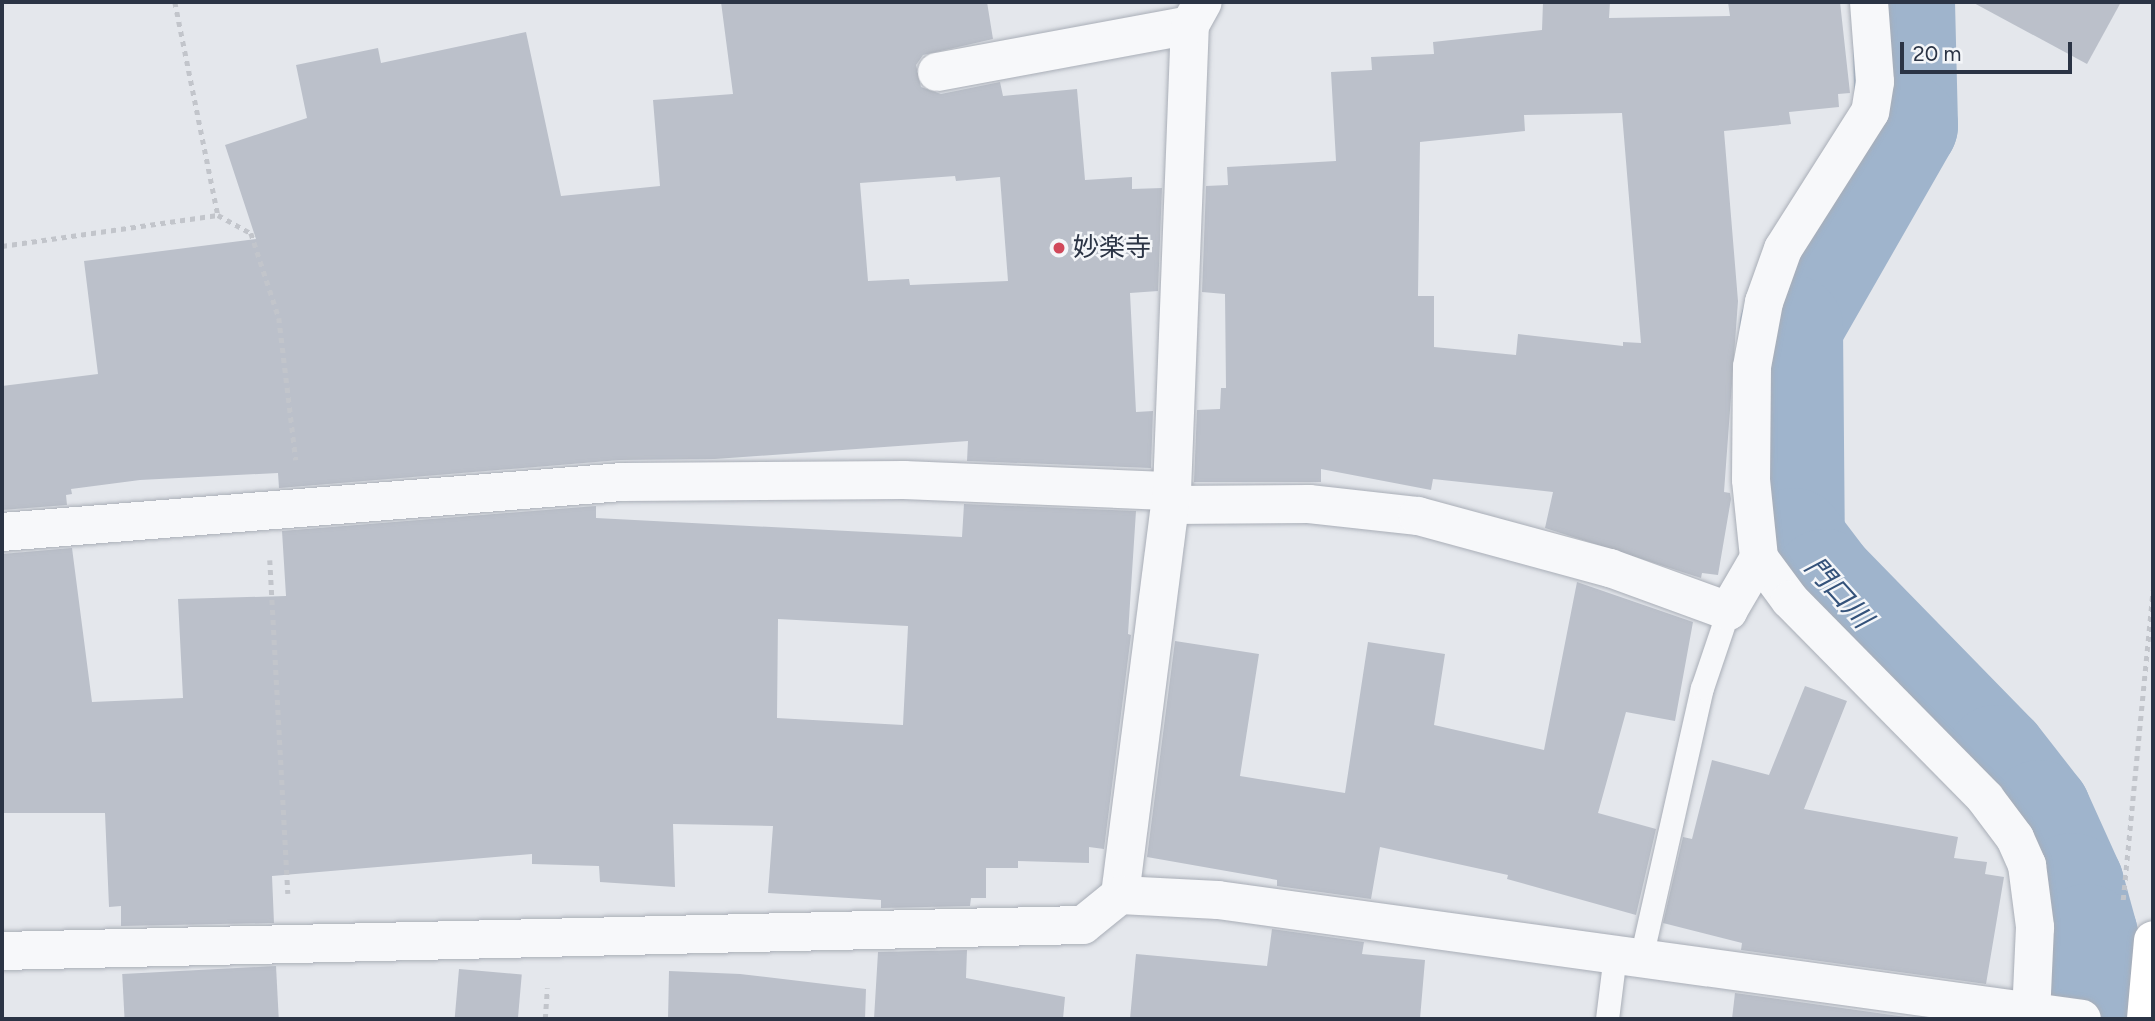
<!DOCTYPE html>
<html>
<head>
<meta charset="utf-8">
<style>
  body { margin:0 }
  #map { position:relative; width:2155px; height:1021px; overflow:hidden; background:#e4e7ec; font-family:Figtree,"Noto Sans JP",sans-serif }
  div>[style] { position:absolute }
  .river>* { height:103px; margin:-51.5px; padding:0 51.5px; transform-origin:51.5px; border-radius:51.5px; background:#9fb4cc }
  .building>* { inset:0; background:#bbc0ca; transform-origin:0 0 }
  .path>* { height:4.5px; margin-top:-2.25px; transform-origin:0; background:repeating-linear-gradient(90deg,#c2c5cb 0 5px,transparent 0 10px) }
  .roads { filter:drop-shadow(0 0 2px #a9aeb7) drop-shadow(0 0 2px #a9aeb7) }
  .service>* { height:23px; margin:-11.5px; padding:0 11.5px; transform-origin:11.5px; border-radius:11.5px; background:#f7f8fa }
  .minor>* { height:38px; margin:-19px; padding:0 19px; transform-origin:19px; border-radius:19px; background:#f7f8fa }
  .primary>* { height:38px; margin:-19px; padding:0 19px; transform-origin:19px; border-radius:19px; background:#fff }
  .dots>* { width:19px; height:19px; translate:-50% -50%; box-sizing:border-box; border:4px solid #f4f6f9; border-radius:50% }
  span { translate:-50% -50%; white-space:nowrap; text-align:center; line-height:1.15; -webkit-text-stroke:5px #f4f6f9; paint-order:stroke }
  .poi-label { font-size:26px; color:#2b3445 }
  .left { translate:0 -50%; text-align:left }
  .water-label { font-size:28px; color:#34527a; font-style:italic }
  .frame { position:absolute; inset:0; border:4px solid #2b3445; pointer-events:none }
  .scale { position:absolute; left:1900px; top:42px; width:172px; height:32px; box-sizing:border-box; border:4px solid #2b3445; border-top:0; padding-left:9px; font-size:21px; line-height:24px; white-space:nowrap; color:#2b3445; -webkit-text-stroke:5px #f4f6f9; paint-order:stroke }
</style>
</head>
<body>
<div id="map">
  <div class="river">
    <i style="left:1903px;top:2px;width:123px;rotate:88.6deg"></i>
    <i style="left:1906px;top:125px;width:232px;rotate:119.8deg"></i>
    <i style="left:1791px;top:326px;width:213px;rotate:89.5deg"></i>
    <i style="left:1793px;top:539px;width:51px;rotate:52.9deg"></i>
    <i style="left:1824px;top:580px;width:246px;rotate:45.7deg"></i>
    <i style="left:1996px;top:756px;width:70px;rotate:52deg"></i>
    <i style="left:2039px;top:811px;width:80px;rotate:65.7deg"></i>
    <i style="left:2072px;top:884px;width:53px;rotate:74.6deg"></i>
    <i style="left:2086px;top:935px;width:84px;rotate:89.3deg"></i>
  </div>
  <div class="building">
    <i style="clip-path:polygon(evenodd,721px 2px,987px 2px,993px 39px,923px 55px,916px 65px,921px 87px,941px 94px,1000px 82px,1003px 96px,1077px 89px,1085px 180px,1132px 177px,1132px 189px,1162px 188px,1158px 291px,1130px 293px,1136px 412px,1153px 411px,1151px 468px,967px 461px,968px 441px,715px 459px,620px 460px,279px 488px,278px 473px,140px 480px,71px 489px,72px 494px,66px 495px,67px 505px,2px 510px,2px 386px,98px 374px,84px 261px,256px 239px,225px 145px,307px 118px,296px 65px,378px 48px,381px 63px,526px 32px,561px 196px,660px 186px,653px 100px,733px 94px,721px 2px,955px 176px,956px 181px,1000px 177px,1008px 281px,910px 285px,909px 279px,868px 281px,860px 183px,955px 176px)"></i>
    <i style="clip-path:polygon(evenodd,1543px 2px,1610px 2px,1609px 18px,1730px 16px,1728px 2px,1840px 2px,1850px 93px,1838px 94px,1839px 107px,1789px 112px,1791px 124px,1724px 131px,1738px 301px,1724px 492px,1730px 493px,1731px 499px,1718px 575px,1702px 573px,1701px 578px,1545px 528px,1553px 492px,1433px 479px,1431px 490px,1321px 469px,1321px 482px,1194px 482px,1197px 410px,1220px 409px,1221px 388px,1226px 388px,1225px 294px,1202px 292px,1206px 186px,1228px 185px,1227px 167px,1336px 161px,1331px 72px,1372px 70px,1371px 57px,1434px 54px,1433px 42px,1542px 30px,1543px 2px,1622px 113px,1641px 343px,1623px 342px,1623px 346px,1518px 334px,1516px 355px,1434px 347px,1434px 296px,1418px 296px,1420px 142px,1525px 131px,1524px 115px,1622px 113px)"></i>
    <i style="clip-path:polygon(1972px 2px,2121px 2px,2087px 64px)"></i>
    <i style="clip-path:polygon(evenodd,964px 504px,1136px 511px,1128px 634px,1131px 635px,1104px 849px,1089px 847px,1089px 863px,1018px 861px,1018px 868px,986px 868px,986px 898px,971px 898px,970px 906px,881px 908px,881px 900px,768px 893px,773px 826px,673px 824px,675px 887px,600px 882px,599px 866px,532px 864px,532px 854px,272px 876px,274px 923px,121px 926px,121px 906px,109px 907px,105px 813px,2px 813px,2px 554px,72px 548px,92px 702px,183px 698px,178px 599px,286px 596px,282px 531px,596px 506px,596px 518px,962px 537px,964px 504px,778px 619px,908px 626px,903px 725px,777px 718px,778px 619px)"></i>
    <i style="clip-path:polygon(1577px 582px,1693px 622px,1675px 721px,1626px 712px,1598px 813px,1656px 829px,1636px 915px,1507px 879px,1508px 875px,1380px 847px,1371px 899px,1277px 886px,1277px 880px,1147px 857px,1175px 641px,1259px 654px,1240px 776px,1345px 793px,1368px 642px,1445px 654px,1434px 725px,1544px 750px)"></i>
    <i style="clip-path:polygon(1805px 686px,1847px 701px,1804px 809px,1958px 837px,1954px 858px,1987px 862px,1985px 874px,2004px 877px,1986px 984px,1741px 950px,1742px 943px,1663px 923px,1683px 837px,1692px 839px,1712px 760px,1769px 775px)"></i>
    <i style="clip-path:polygon(1272px 929px,1364px 942px,1362px 954px,1425px 960px,1420px 1019px,1130px 1019px,1136px 954px,1267px 966px)"></i>
    <i style="clip-path:polygon(967px 950px,966px 978px,1065px 997px,1063px 1019px,874px 1019px,878px 952px)"></i>
    <i style="left:276px;top:966px;width:53px;height:154px;rotate:87deg"></i>
    <i style="left:459px;top:969px;width:63px;height:50px;rotate:5deg"></i>
    <i style="clip-path:polygon(669px 971px,740px 974px,866px 989px,865px 1019px,668px 1019px)"></i>
    <i style="clip-path:polygon(1735px 993px,1906px 1017px,1906px 1019px,1732px 1019px)"></i>
  </div>
  <div class="path">
    <i style="left:175px;top:2px;width:217px;rotate:78.6deg"></i>
    <i style="left:2px;top:246px;width:218px;rotate:-8.2deg"></i>
    <i style="left:218px;top:215px;width:38px;rotate:29deg"></i>
    <i style="left:251px;top:233px;width:89px;rotate:71.8deg"></i>
    <i style="left:279px;top:318px;width:143px;rotate:83.2deg"></i>
    <i style="left:270px;top:560px;width:334px;rotate:86.9deg"></i>
    <i style="left:2123px;top:900px;width:311px;rotate:-84.5deg"></i>
    <i style="left:545px;top:1019px;width:31px;rotate:-86deg"></i>
  </div>
  <div class="roads">
    <div class="service">
      <i style="left:1641px;top:958px;width:277px;rotate:-77.3deg"></i>
      <i style="left:1702px;top:688px;width:81px;rotate:-71.3deg"></i>
      <i style="left:1607px;top:1019px;width:64px;rotate:-82.9deg"></i>
    </div>
    <div class="minor">
      <i style="left:1869px;top:2px;width:80px;rotate:85.7deg"></i>
      <i style="left:1875px;top:82px;width:30px;rotate:99deg"></i>
      <i style="left:1870px;top:112px;width:162px;rotate:122.4deg"></i>
      <i style="left:1783px;top:249px;width:56px;rotate:109.7deg"></i>
      <i style="left:1764px;top:302px;width:66px;rotate:100.5deg"></i>
      <i style="left:1752px;top:367px;width:113px;rotate:90.5deg"></i>
      <i style="left:1751px;top:480px;width:78px;rotate:84.1deg"></i>
      <i style="left:1759px;top:558px;width:52px;rotate:53.6deg"></i>
      <i style="left:1790px;top:600px;width:278px;rotate:45.4deg"></i>
      <i style="left:1985px;top:798px;width:50px;rotate:53.1deg"></i>
      <i style="left:2015px;top:838px;width:30px;rotate:66deg"></i>
      <i style="left:2027px;top:865px;width:63px;rotate:82.6deg"></i>
      <i style="left:2035px;top:927px;width:87px;rotate:92.6deg"></i>
      <i style="left:937px;top:72px;width:257px;rotate:-10.5deg"></i>
      <i style="left:1171px;top:505px;width:138px;rotate:-0.4deg"></i>
      <i style="left:1309px;top:504px;width:110px;rotate:6.3deg"></i>
      <i style="left:1418px;top:516px;width:199px;rotate:15.2deg"></i>
      <i style="left:1610px;top:568px;width:126px;rotate:20deg"></i>
      <i style="left:1728px;top:611px;width:61px;rotate:-59.7deg"></i>
      <i style="left:2px;top:532px;width:622px;rotate:-4.61deg"></i>
      <i style="left:622px;top:482px;width:282px;rotate:-0.4deg"></i>
      <i style="left:904px;top:480px;width:268px;rotate:2.4deg"></i>
      <i style="left:1120px;top:895px;width:407px;rotate:-82.7deg"></i>
      <i style="left:1172px;top:491px;width:466px;rotate:-87.8deg"></i>
      <i style="left:1190px;top:25px;width:26px;rotate:-61deg"></i>
      <i style="left:2px;top:951px;width:1081px;rotate:-1.38deg"></i>
      <i style="left:1083px;top:925px;width:48px;rotate:-39deg"></i>
      <i style="left:1120px;top:895px;width:98px;rotate:2.9deg"></i>
      <i style="left:1218px;top:900px;width:872px;rotate:7.84deg"></i>
    </div>
    <div class="primary">
      <i style="left:2146px;top:1019px;width:79px;rotate:-84.9deg"></i>
    </div>
  </div>
  <div class="dots">
    <i style="left:1059px;top:248px;background:#d1495b"></i>
  </div>
  <div class="poi-label">
    <span class="left" style="left:1073px;top:248px">妙楽寺</span>
  </div>
  <div class="water-label">
    <span style="left:1839px;top:592px;rotate:48deg">門口川</span>
  </div>
  <div class="frame"></div>
  <div class="scale">20 m</div>
</div>
</body>
</html>
